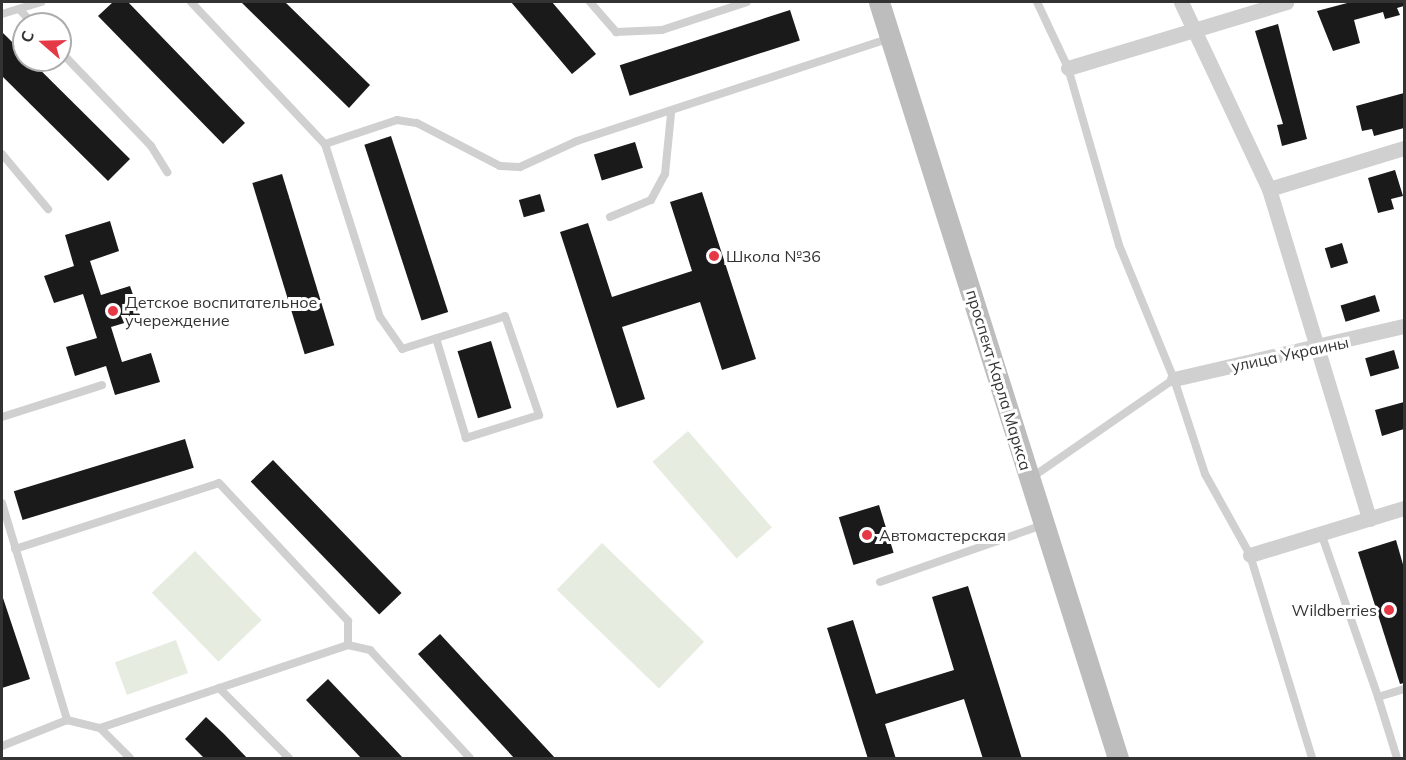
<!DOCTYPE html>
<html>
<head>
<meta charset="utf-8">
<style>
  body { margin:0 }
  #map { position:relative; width:1406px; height:760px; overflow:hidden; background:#fff; font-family:Mulish,sans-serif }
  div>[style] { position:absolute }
  .green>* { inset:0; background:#e6ecdf; transform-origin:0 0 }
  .building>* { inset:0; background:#1a1a1a; transform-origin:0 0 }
  .lane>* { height:8px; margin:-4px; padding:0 4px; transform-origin:4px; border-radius:4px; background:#d0d0d0 }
  .street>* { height:15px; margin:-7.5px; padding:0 7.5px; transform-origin:7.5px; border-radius:7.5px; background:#d0d0d0 }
  .secondary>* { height:21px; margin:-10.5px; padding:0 10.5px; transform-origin:10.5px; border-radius:10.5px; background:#bdbdbd }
  .dots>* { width:16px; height:16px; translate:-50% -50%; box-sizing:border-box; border:3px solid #fff; border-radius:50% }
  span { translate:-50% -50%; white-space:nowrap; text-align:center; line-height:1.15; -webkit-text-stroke:6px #fff; paint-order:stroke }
  .poi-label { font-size:16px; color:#333 }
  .left { translate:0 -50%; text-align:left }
  .right { translate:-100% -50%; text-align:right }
  .street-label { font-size:16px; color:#333 }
  .frame { position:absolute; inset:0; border:3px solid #333; pointer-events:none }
  .north { position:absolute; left:12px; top:12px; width:60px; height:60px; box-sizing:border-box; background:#fff; border:2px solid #adadad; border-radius:50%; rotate:290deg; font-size:16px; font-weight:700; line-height:24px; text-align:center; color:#333 }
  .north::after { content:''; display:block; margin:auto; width:21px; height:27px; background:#e63946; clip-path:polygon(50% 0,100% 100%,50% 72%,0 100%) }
</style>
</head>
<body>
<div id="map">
  <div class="green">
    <i style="left:688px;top:431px;width:128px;height:47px;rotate:49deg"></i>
    <i style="left:602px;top:543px;width:142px;height:65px;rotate:44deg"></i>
    <i style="left:195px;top:551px;width:96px;height:60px;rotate:46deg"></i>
    <i style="left:176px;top:640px;width:35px;height:65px;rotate:70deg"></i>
  </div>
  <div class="building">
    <i style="clip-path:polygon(113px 2px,128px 2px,245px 123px,223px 144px,98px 16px)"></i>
    <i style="clip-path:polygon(241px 2px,285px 2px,370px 85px,349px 108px)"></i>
    <i style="clip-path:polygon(511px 2px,552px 2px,596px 54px,572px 74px)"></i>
    <i style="clip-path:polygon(1351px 2px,1404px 2px,1404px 6px,1397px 8px,1400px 15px,1385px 19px,1383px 12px,1354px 20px,1360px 43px,1333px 51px,1317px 11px)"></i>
    <i style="left:790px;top:10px;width:32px;height:179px;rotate:72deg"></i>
    <i style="clip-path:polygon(1278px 24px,1307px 139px,1282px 146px,1277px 125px,1283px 124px,1255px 31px)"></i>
    <i style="clip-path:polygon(2px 32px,130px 159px,108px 181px,2px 76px)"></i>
    <i style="clip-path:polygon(1404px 93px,1404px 128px,1374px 136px,1372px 129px,1362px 131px,1356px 106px)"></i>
    <i style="left:391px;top:136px;width:185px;height:28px;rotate:72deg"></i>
    <i style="left:635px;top:142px;width:27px;height:43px;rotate:73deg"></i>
    <i style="clip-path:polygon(1395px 170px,1403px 196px,1391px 199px,1394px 209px,1378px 213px,1368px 178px)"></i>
    <i style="left:282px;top:174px;width:179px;height:31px;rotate:73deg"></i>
    <i style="clip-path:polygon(702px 192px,756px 359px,722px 370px,700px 302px,622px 327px,645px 399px,617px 408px,560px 232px,588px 223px,612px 297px,692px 271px,670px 202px)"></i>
    <i style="left:540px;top:194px;width:18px;height:22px;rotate:74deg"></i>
    <i style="clip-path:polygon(110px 221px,119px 251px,90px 261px,101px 295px,130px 286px,141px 318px,111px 327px,122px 362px,151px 353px,160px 382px,115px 395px,106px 366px,75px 376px,66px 347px,97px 338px,83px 294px,54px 303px,44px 276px,74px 266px,65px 235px)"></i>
    <i style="left:1342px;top:243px;width:21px;height:18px;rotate:73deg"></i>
    <i style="left:1375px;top:295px;width:17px;height:36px;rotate:73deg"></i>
    <i style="left:491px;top:341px;width:70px;height:35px;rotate:73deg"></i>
    <i style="left:1394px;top:350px;width:19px;height:30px;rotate:74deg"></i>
    <i style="clip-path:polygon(1404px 402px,1404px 429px,1382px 436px,1375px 410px)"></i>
    <i style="left:185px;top:439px;width:30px;height:179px;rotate:73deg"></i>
    <i style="left:273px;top:460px;width:185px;height:31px;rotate:46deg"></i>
    <i style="left:879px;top:505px;width:50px;height:42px;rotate:73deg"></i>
    <i style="clip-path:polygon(1396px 540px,1404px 568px,1404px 683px,1400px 684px,1358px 552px)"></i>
    <i style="clip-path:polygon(968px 586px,1022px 759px,983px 759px,964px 699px,885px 724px,896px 759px,868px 759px,827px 628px,853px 620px,876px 694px,954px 670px,932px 597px)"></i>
    <i style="clip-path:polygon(2px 595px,30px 679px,2px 688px)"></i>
    <i style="clip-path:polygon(440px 634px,556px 759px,515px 759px,418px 654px)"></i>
    <i style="clip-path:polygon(328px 679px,404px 759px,362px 759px,306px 700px)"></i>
    <i style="clip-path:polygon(206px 717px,224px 734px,248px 759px,205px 759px,185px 739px)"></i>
  </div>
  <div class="lane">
    <i style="left:191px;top:2px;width:195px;rotate:46.7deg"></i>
    <i style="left:325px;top:144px;width:182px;rotate:72.4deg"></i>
    <i style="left:380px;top:317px;width:39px;rotate:55deg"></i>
    <i style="left:402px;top:349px;width:106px;rotate:-17.6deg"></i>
    <i style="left:503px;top:317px;width:2px;rotate:-27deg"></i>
    <i style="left:505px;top:316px;width:105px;rotate:71deg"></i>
    <i style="left:539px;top:415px;width:77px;rotate:162.5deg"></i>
    <i style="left:466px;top:438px;width:104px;rotate:-106.7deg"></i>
    <i style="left:590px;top:2px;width:40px;rotate:49deg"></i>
    <i style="left:616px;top:32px;width:46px;rotate:-2.5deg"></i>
    <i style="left:662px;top:30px;width:89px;rotate:-18.2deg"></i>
    <i style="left:1037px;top:2px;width:73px;rotate:64.8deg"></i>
    <i style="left:1068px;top:68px;width:184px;rotate:73.9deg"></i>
    <i style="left:1119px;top:245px;width:145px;rotate:67.7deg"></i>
    <i style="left:1174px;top:379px;width:100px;rotate:71.9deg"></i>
    <i style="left:1205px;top:474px;width:93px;rotate:60.9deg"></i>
    <i style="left:1250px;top:555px;width:212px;rotate:73deg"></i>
    <i style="left:20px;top:10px;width:19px;rotate:47deg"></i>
    <i style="left:2px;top:14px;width:41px;rotate:-17.1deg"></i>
    <i style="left:60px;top:51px;width:132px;rotate:46.2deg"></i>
    <i style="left:151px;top:146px;width:31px;rotate:58deg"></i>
    <i style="left:325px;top:144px;width:76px;rotate:-18.4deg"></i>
    <i style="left:397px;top:120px;width:20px;rotate:9deg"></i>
    <i style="left:417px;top:123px;width:93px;rotate:27.4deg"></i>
    <i style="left:500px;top:166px;width:20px;rotate:3deg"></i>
    <i style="left:520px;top:167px;width:63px;rotate:-24.5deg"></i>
    <i style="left:577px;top:141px;width:330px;rotate:-18.2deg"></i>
    <i style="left:2px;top:154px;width:72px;rotate:50.1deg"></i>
    <i style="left:610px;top:217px;width:44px;rotate:-22.5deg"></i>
    <i style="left:651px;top:200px;width:30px;rotate:-62deg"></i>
    <i style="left:665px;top:174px;width:60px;rotate:-84.3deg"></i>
    <i style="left:2px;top:417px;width:105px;rotate:-17.7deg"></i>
    <i style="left:1031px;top:478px;width:174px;rotate:-34.7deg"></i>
    <i style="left:2px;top:503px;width:227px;rotate:73.3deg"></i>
    <i style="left:1321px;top:533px;width:174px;rotate:70.8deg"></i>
    <i style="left:15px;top:549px;width:214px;rotate:-17.9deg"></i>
    <i style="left:219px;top:483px;width:189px;rotate:46.9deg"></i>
    <i style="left:348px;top:621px;width:24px;rotate:90deg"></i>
    <i style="left:880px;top:582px;width:173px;rotate:-19.3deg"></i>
    <i style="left:219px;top:688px;width:99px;rotate:45deg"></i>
    <i style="left:100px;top:728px;width:42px;rotate:45deg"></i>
    <i style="left:2px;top:746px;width:70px;rotate:-21.8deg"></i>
    <i style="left:67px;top:720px;width:34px;rotate:14deg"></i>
    <i style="left:100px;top:728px;width:262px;rotate:-18.5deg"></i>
    <i style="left:348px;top:645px;width:23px;rotate:13deg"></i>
    <i style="left:370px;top:650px;width:147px;rotate:47.2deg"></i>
    <i style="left:1397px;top:758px;width:64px;rotate:-107.3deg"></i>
    <i style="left:1378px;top:697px;width:27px;rotate:-17deg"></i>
  </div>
  <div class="street">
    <i style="left:1181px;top:2px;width:207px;rotate:64.8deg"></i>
    <i style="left:1269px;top:189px;width:345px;rotate:73.1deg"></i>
    <i style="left:1068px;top:68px;width:228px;rotate:-16.8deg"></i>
    <i style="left:1269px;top:189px;width:141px;rotate:-16.9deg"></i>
    <i style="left:1174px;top:379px;width:236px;rotate:-13deg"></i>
    <i style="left:1250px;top:555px;width:161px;rotate:-17deg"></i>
  </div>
  <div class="secondary">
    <i style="left:879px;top:2px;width:793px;rotate:72.46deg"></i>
  </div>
  <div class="dots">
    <i style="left:714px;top:256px;background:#e63946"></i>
    <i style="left:113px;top:311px;background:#e63946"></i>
    <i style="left:867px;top:535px;background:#e63946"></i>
    <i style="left:1389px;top:610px;background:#e63946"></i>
  </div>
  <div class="poi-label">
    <span class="left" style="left:726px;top:256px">Школа №36</span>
    <span class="left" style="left:125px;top:311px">Детское воспитательное<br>учереждение</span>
    <span class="left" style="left:879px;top:535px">Автомастерская</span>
    <span class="right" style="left:1377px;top:610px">Wildberries</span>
  </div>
  <div class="street-label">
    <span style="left:1290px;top:354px;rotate:-12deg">улица Украины</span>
    <span style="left:999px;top:380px;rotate:73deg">проспект Карла Маркса</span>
  </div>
  <div class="frame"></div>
  <div class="north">С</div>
</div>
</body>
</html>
